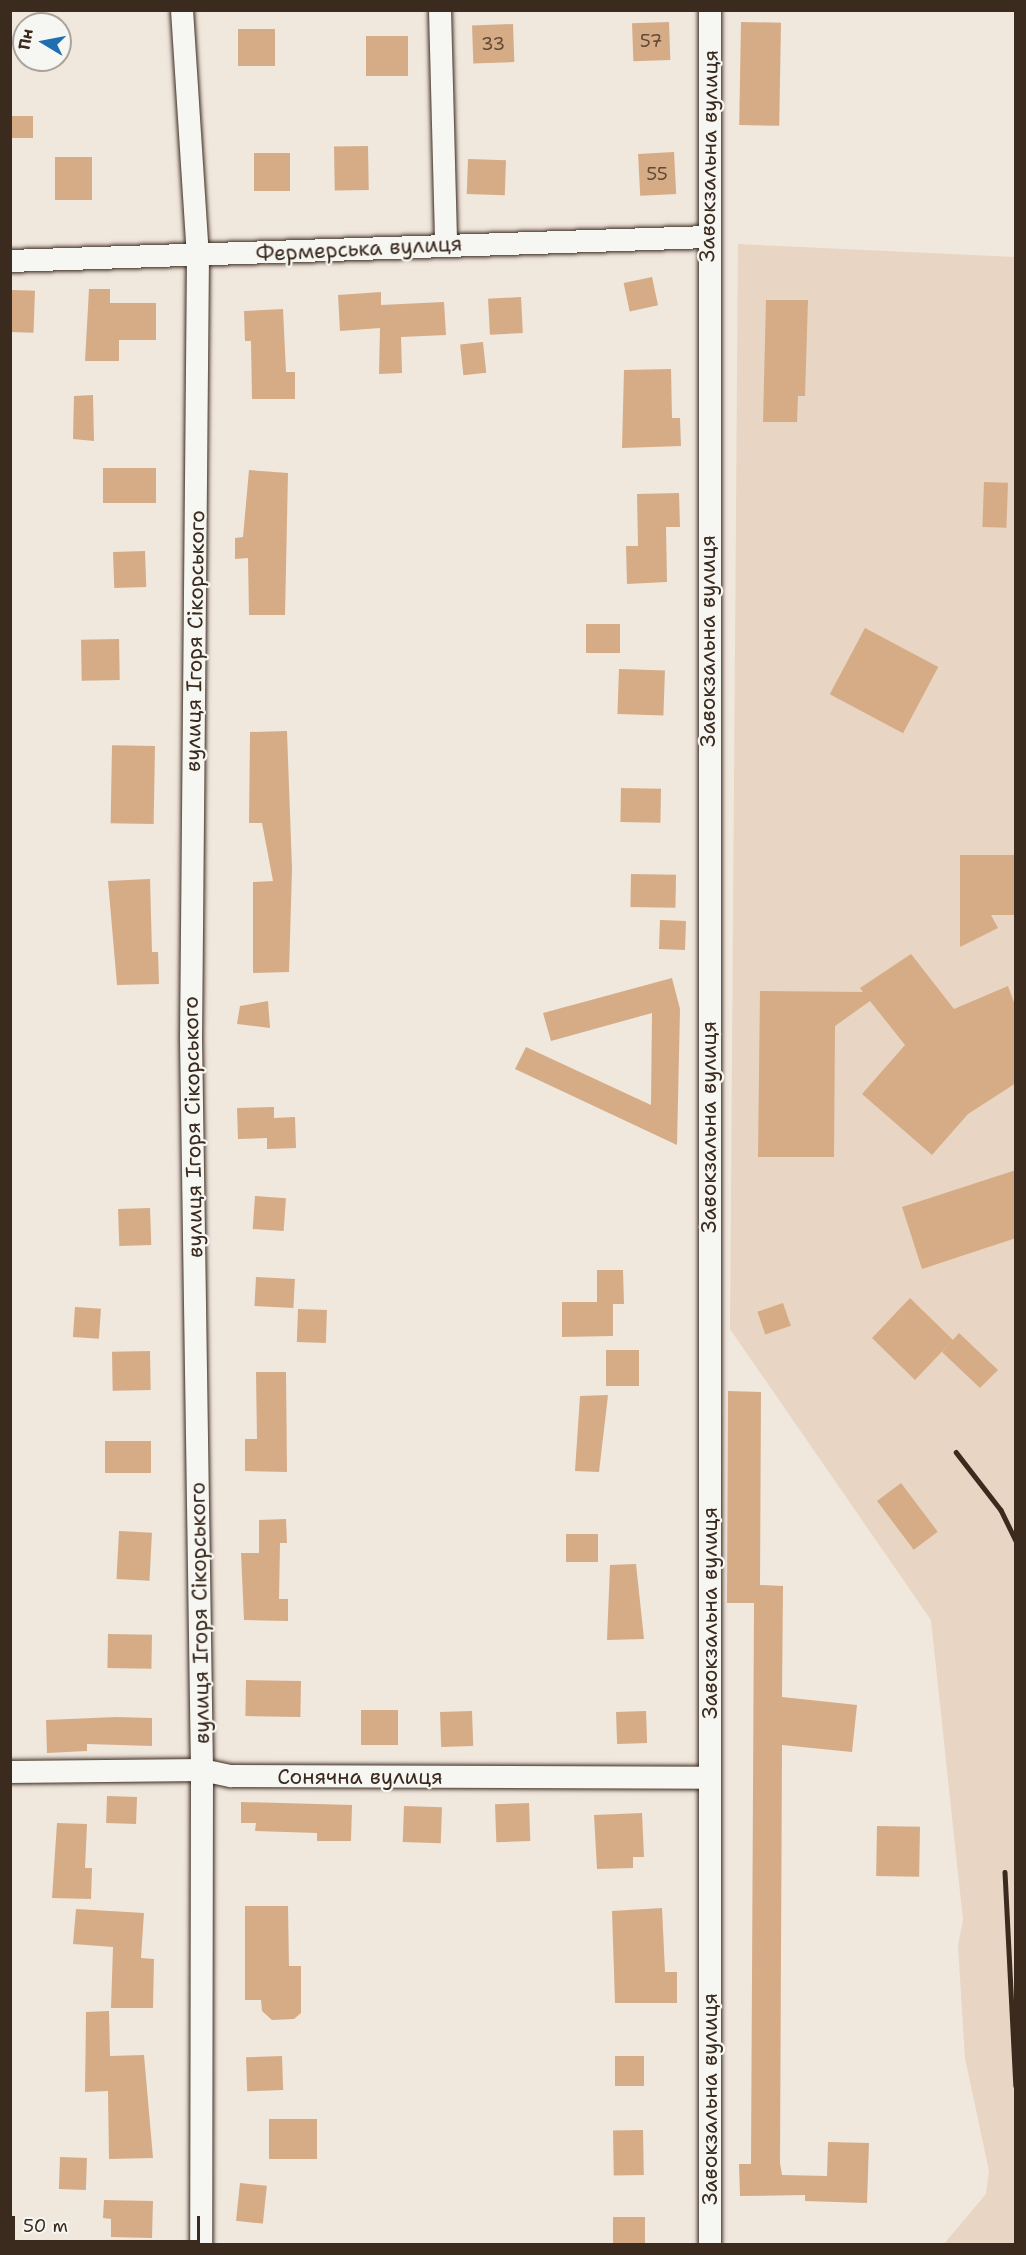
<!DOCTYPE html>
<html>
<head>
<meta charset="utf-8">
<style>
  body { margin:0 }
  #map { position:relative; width:1026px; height:2255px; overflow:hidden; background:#f0e7dd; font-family:"Shantell Sans",sans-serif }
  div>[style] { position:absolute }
  .built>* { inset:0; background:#e8d5c3 }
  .building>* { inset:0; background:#d6ac87; transform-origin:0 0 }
  .roads { filter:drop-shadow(0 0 2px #3b2a1e) drop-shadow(0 0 2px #3b2a1e) }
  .minor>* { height:22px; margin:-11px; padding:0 11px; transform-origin:11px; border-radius:11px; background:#f6f6f2 }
  .rail>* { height:4.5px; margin:-2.25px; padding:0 2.25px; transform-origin:2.25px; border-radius:2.25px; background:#3b2a1e }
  span { translate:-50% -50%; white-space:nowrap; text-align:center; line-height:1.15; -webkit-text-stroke:4.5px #f6f6f2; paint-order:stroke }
  .number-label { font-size:18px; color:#624a38 }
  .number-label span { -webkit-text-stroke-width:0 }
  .street-label { font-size:21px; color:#3b2a1e }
  .frame { position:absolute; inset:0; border:12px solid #3b2a1e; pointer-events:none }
  .north { position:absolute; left:12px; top:12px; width:60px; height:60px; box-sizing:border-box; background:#f6f6f2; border:2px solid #aba49d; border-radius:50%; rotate:280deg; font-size:16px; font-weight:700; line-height:24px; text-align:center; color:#3b2a1e }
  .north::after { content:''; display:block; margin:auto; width:21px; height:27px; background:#1f6fb2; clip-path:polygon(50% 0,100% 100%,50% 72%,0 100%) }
  .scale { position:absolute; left:12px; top:2216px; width:188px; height:27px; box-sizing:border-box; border:3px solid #3b2a1e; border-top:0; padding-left:8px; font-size:18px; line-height:21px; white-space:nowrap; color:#3b2a1e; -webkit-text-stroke:4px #f6f6f2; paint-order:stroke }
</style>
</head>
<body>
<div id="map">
  <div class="built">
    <i style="clip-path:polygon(738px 244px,1015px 257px,1015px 2244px,944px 2244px,986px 2194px,989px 2171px,965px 2058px,958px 1945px,963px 1920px,931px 1620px,730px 1329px)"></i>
  </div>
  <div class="building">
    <i style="left:669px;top:22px;width:38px;height:37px;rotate:88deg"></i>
    <i style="left:741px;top:22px;width:40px;height:103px;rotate:1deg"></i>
    <i style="left:513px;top:24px;width:38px;height:41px;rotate:88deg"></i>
    <i style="left:238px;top:29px;width:37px;height:37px"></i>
    <i style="left:408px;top:36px;width:40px;height:42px;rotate:90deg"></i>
    <i style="left:10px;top:116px;width:23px;height:22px"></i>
    <i style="left:368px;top:146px;width:44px;height:34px;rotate:89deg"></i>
    <i style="left:674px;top:152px;width:42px;height:36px;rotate:87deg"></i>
    <i style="left:254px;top:153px;width:36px;height:38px"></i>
    <i style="left:55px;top:157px;width:37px;height:43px"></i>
    <i style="left:468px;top:159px;width:38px;height:35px;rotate:2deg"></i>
    <i style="left:652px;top:277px;width:29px;height:29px;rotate:78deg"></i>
    <i style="clip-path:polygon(89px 289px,110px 289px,110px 303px,156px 303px,156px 340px,119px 340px,119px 361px,85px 361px)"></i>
    <i style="left:12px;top:290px;width:23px;height:42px;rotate:2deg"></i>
    <i style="clip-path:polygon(381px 292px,381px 305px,444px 302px,446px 335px,401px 337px,402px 373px,379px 374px,380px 328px,340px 331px,338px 295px)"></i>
    <i style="left:521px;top:297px;width:36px;height:33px;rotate:87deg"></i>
    <i style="clip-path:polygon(766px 300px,808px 300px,805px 396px,798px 396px,797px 422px,763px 422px)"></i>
    <i style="clip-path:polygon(283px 309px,286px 372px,295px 372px,295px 399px,252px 399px,251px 341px,245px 341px,244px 311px)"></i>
    <i style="left:483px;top:342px;width:31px;height:23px;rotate:84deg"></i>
    <i style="clip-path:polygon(671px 369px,672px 418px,680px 418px,681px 446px,622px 448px,624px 370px)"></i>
    <i style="clip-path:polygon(93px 395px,94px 441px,73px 439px,74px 396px)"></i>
    <i style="left:103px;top:468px;width:53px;height:35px"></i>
    <i style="clip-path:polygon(249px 470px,288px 473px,285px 615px,249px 615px,248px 558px,235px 559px,235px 538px,243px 537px)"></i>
    <i style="left:984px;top:482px;width:24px;height:45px;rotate:2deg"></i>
    <i style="clip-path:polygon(679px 493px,680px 527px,666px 527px,667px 582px,627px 584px,626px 546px,638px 546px,637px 494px)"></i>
    <i style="left:145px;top:551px;width:36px;height:32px;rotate:88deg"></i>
    <i style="left:586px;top:624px;width:34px;height:29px"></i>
    <i style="left:865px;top:628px;width:83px;height:75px;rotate:28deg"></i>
    <i style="left:119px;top:639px;width:41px;height:38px;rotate:89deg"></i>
    <i style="left:619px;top:669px;width:46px;height:45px;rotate:2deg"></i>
    <i style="clip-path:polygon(287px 731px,292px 869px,289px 972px,253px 973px,253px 882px,273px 881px,262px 823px,249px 823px,250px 732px)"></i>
    <i style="left:155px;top:746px;width:78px;height:43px;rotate:91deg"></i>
    <i style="left:621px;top:788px;width:40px;height:34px;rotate:1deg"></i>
    <i style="clip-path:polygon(960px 855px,1016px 855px,1016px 915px,991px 915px,998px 928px,960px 947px)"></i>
    <i style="left:631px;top:874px;width:45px;height:33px;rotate:1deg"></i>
    <i style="clip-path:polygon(150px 879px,152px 952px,158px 952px,159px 984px,117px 985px,108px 881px)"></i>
    <i style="left:660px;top:920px;width:26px;height:29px;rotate:2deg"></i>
    <i style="clip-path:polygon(911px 954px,954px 1009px,1008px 986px,1016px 1008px,1016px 1083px,968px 1114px,932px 1155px,862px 1094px,905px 1045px,870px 1001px,835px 1026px,834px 1157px,758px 1157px,760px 991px,863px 992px,860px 988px)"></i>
    <i style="clip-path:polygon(672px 978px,680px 1009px,677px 1145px,515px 1069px,526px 1047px,651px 1105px,652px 1013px,551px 1041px,543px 1013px)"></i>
    <i style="clip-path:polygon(268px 1001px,270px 1028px,237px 1024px,240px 1006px)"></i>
    <i style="clip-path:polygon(274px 1107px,274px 1118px,295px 1117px,296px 1148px,267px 1149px,267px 1138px,238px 1139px,237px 1108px)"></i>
    <i style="clip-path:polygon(1016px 1170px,1016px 1238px,922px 1269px,902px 1207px)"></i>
    <i style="left:255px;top:1196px;width:31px;height:33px;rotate:4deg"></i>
    <i style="left:150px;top:1208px;width:37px;height:32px;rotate:88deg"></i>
    <i style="clip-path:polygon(597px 1270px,623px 1270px,624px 1304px,613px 1304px,613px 1336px,562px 1337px,562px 1302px,597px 1302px)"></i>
    <i style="left:256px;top:1277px;width:39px;height:29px;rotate:3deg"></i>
    <i style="clip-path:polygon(910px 1298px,953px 1340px,959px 1333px,998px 1370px,980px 1388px,942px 1352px,953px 1340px,915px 1380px,872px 1338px)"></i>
    <i style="left:783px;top:1303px;width:24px;height:27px;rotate:71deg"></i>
    <i style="left:75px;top:1307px;width:26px;height:30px;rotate:4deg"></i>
    <i style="left:298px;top:1309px;width:29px;height:33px;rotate:2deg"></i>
    <i style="left:606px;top:1350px;width:33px;height:36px"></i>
    <i style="left:150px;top:1351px;width:39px;height:38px;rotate:89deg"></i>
    <i style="clip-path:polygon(256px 1372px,286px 1372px,287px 1472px,245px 1471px,245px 1439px,257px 1439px)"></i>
    <i style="clip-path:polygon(728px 1391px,761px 1392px,760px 1585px,783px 1586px,782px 1697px,857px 1705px,852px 1752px,782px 1745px,780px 2163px,782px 2175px,827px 2176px,828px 2142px,869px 2143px,867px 2203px,805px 2201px,805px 2195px,740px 2196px,739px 2164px,751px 2164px,754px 1603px,727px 1603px)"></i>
    <i style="clip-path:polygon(608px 1395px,599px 1472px,575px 1471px,580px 1396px)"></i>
    <i style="left:105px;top:1441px;width:46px;height:32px"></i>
    <i style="left:901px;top:1483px;width:61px;height:30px;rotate:53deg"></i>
    <i style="clip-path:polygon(286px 1519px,287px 1543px,280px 1543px,279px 1599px,288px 1599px,288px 1621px,244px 1620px,241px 1553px,259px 1553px,259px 1520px)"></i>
    <i style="left:119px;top:1531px;width:33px;height:48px;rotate:3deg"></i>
    <i style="left:566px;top:1534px;width:32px;height:28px"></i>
    <i style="clip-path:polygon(636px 1564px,644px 1639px,607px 1640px,610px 1565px)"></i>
    <i style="left:108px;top:1634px;width:44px;height:34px;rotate:1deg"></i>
    <i style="left:246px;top:1680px;width:55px;height:36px;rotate:1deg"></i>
    <i style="left:398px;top:1710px;width:35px;height:37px;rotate:90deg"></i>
    <i style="left:472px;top:1711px;width:35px;height:32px;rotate:88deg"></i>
    <i style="left:646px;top:1711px;width:32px;height:30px;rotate:88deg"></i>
    <i style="clip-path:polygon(116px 1717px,152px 1718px,152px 1746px,87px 1744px,87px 1751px,47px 1753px,46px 1720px)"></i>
    <i style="left:107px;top:1796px;width:30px;height:27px;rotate:2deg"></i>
    <i style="clip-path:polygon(241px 1802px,352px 1805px,351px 1841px,317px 1841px,317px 1833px,255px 1831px,256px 1823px,241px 1823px)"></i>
    <i style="left:529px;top:1803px;width:38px;height:34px;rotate:88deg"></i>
    <i style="left:404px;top:1806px;width:38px;height:36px;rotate:2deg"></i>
    <i style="clip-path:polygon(642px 1813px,644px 1857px,633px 1857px,633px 1868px,597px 1869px,594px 1815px)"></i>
    <i style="clip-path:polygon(57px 1823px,87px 1824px,85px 1868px,92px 1868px,91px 1899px,52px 1898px)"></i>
    <i style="left:877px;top:1826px;width:43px;height:50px;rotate:1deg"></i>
    <i style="clip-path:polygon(245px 1906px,288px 1906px,289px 1966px,301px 1966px,301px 2013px,294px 2019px,272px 2020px,262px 2011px,261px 2000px,245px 2000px)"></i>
    <i style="clip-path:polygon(662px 1908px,665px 1972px,677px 1972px,677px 2003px,615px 2003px,612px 1911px)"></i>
    <i style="clip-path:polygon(76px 1909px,144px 1913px,141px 1958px,154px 1959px,153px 2008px,111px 2008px,113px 1947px,73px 1944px)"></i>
    <i style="clip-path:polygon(109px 2011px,110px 2056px,144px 2055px,153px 2158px,109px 2159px,108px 2091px,85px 2092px,86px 2012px)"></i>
    <i style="left:282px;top:2056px;width:34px;height:36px;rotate:88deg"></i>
    <i style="left:615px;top:2056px;width:29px;height:30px"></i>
    <i style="left:317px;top:2119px;width:40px;height:48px;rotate:90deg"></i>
    <i style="left:643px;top:2130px;width:45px;height:30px;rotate:89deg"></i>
    <i style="left:60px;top:2157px;width:27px;height:32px;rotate:2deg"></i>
    <i style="left:240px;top:2183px;width:27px;height:38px;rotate:6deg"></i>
    <i style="clip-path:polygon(104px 2200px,153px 2201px,152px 2238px,111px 2237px,111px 2219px,103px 2218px)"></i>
    <i style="left:613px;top:2217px;width:32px;height:27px"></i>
  </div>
  <div class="roads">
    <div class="minor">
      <i style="left:182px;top:10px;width:247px;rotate:86.3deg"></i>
      <i style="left:198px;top:256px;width:781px;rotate:90.51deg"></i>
      <i style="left:191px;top:1037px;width:733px;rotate:89.14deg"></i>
      <i style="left:202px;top:1770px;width:474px;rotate:90.1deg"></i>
      <i style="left:440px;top:10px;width:234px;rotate:88.5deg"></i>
      <i style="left:10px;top:261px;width:697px;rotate:-1.97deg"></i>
      <i style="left:10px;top:1772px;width:192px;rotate:-0.6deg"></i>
      <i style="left:202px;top:1770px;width:30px;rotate:12deg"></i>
      <i style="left:231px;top:1776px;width:479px;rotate:0.2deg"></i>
      <i style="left:710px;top:2244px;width:2234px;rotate:-90deg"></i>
    </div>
  </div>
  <div class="rail">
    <i style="left:956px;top:1452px;width:73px;rotate:52.2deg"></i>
    <i style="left:1001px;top:1510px;width:34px;rotate:64deg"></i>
    <i style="left:1005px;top:1872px;width:214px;rotate:87.1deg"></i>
  </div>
  <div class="number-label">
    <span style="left:651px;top:41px">57</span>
    <span style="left:493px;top:44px">33</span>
    <span style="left:657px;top:174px">55</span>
  </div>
  <div class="street-label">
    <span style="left:709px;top:156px;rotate:-89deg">Завокзальна вулиця</span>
    <span style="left:359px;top:249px;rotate:-3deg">Фермерська вулиця</span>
    <span style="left:195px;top:641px;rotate:-89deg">вулиця Ігоря Сікорського</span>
    <span style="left:708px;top:641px;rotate:-90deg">Завокзальна вулиця</span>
    <span style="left:193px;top:1127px;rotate:-91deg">вулиця Ігоря Сікорського</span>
    <span style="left:709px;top:1127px;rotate:-90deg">Завокзальна вулиця</span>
    <span style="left:200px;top:1613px;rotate:-91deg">вулиця Ігоря Сікорського</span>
    <span style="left:710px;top:1613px;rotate:-90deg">Завокзальна вулиця</span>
    <span style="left:360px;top:1777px">Сонячна вулиця</span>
    <span style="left:710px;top:2099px;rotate:-90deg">Завокзальна вулиця</span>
  </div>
  <div class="frame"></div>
  <div class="north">Пн</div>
  <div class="scale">50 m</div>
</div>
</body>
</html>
